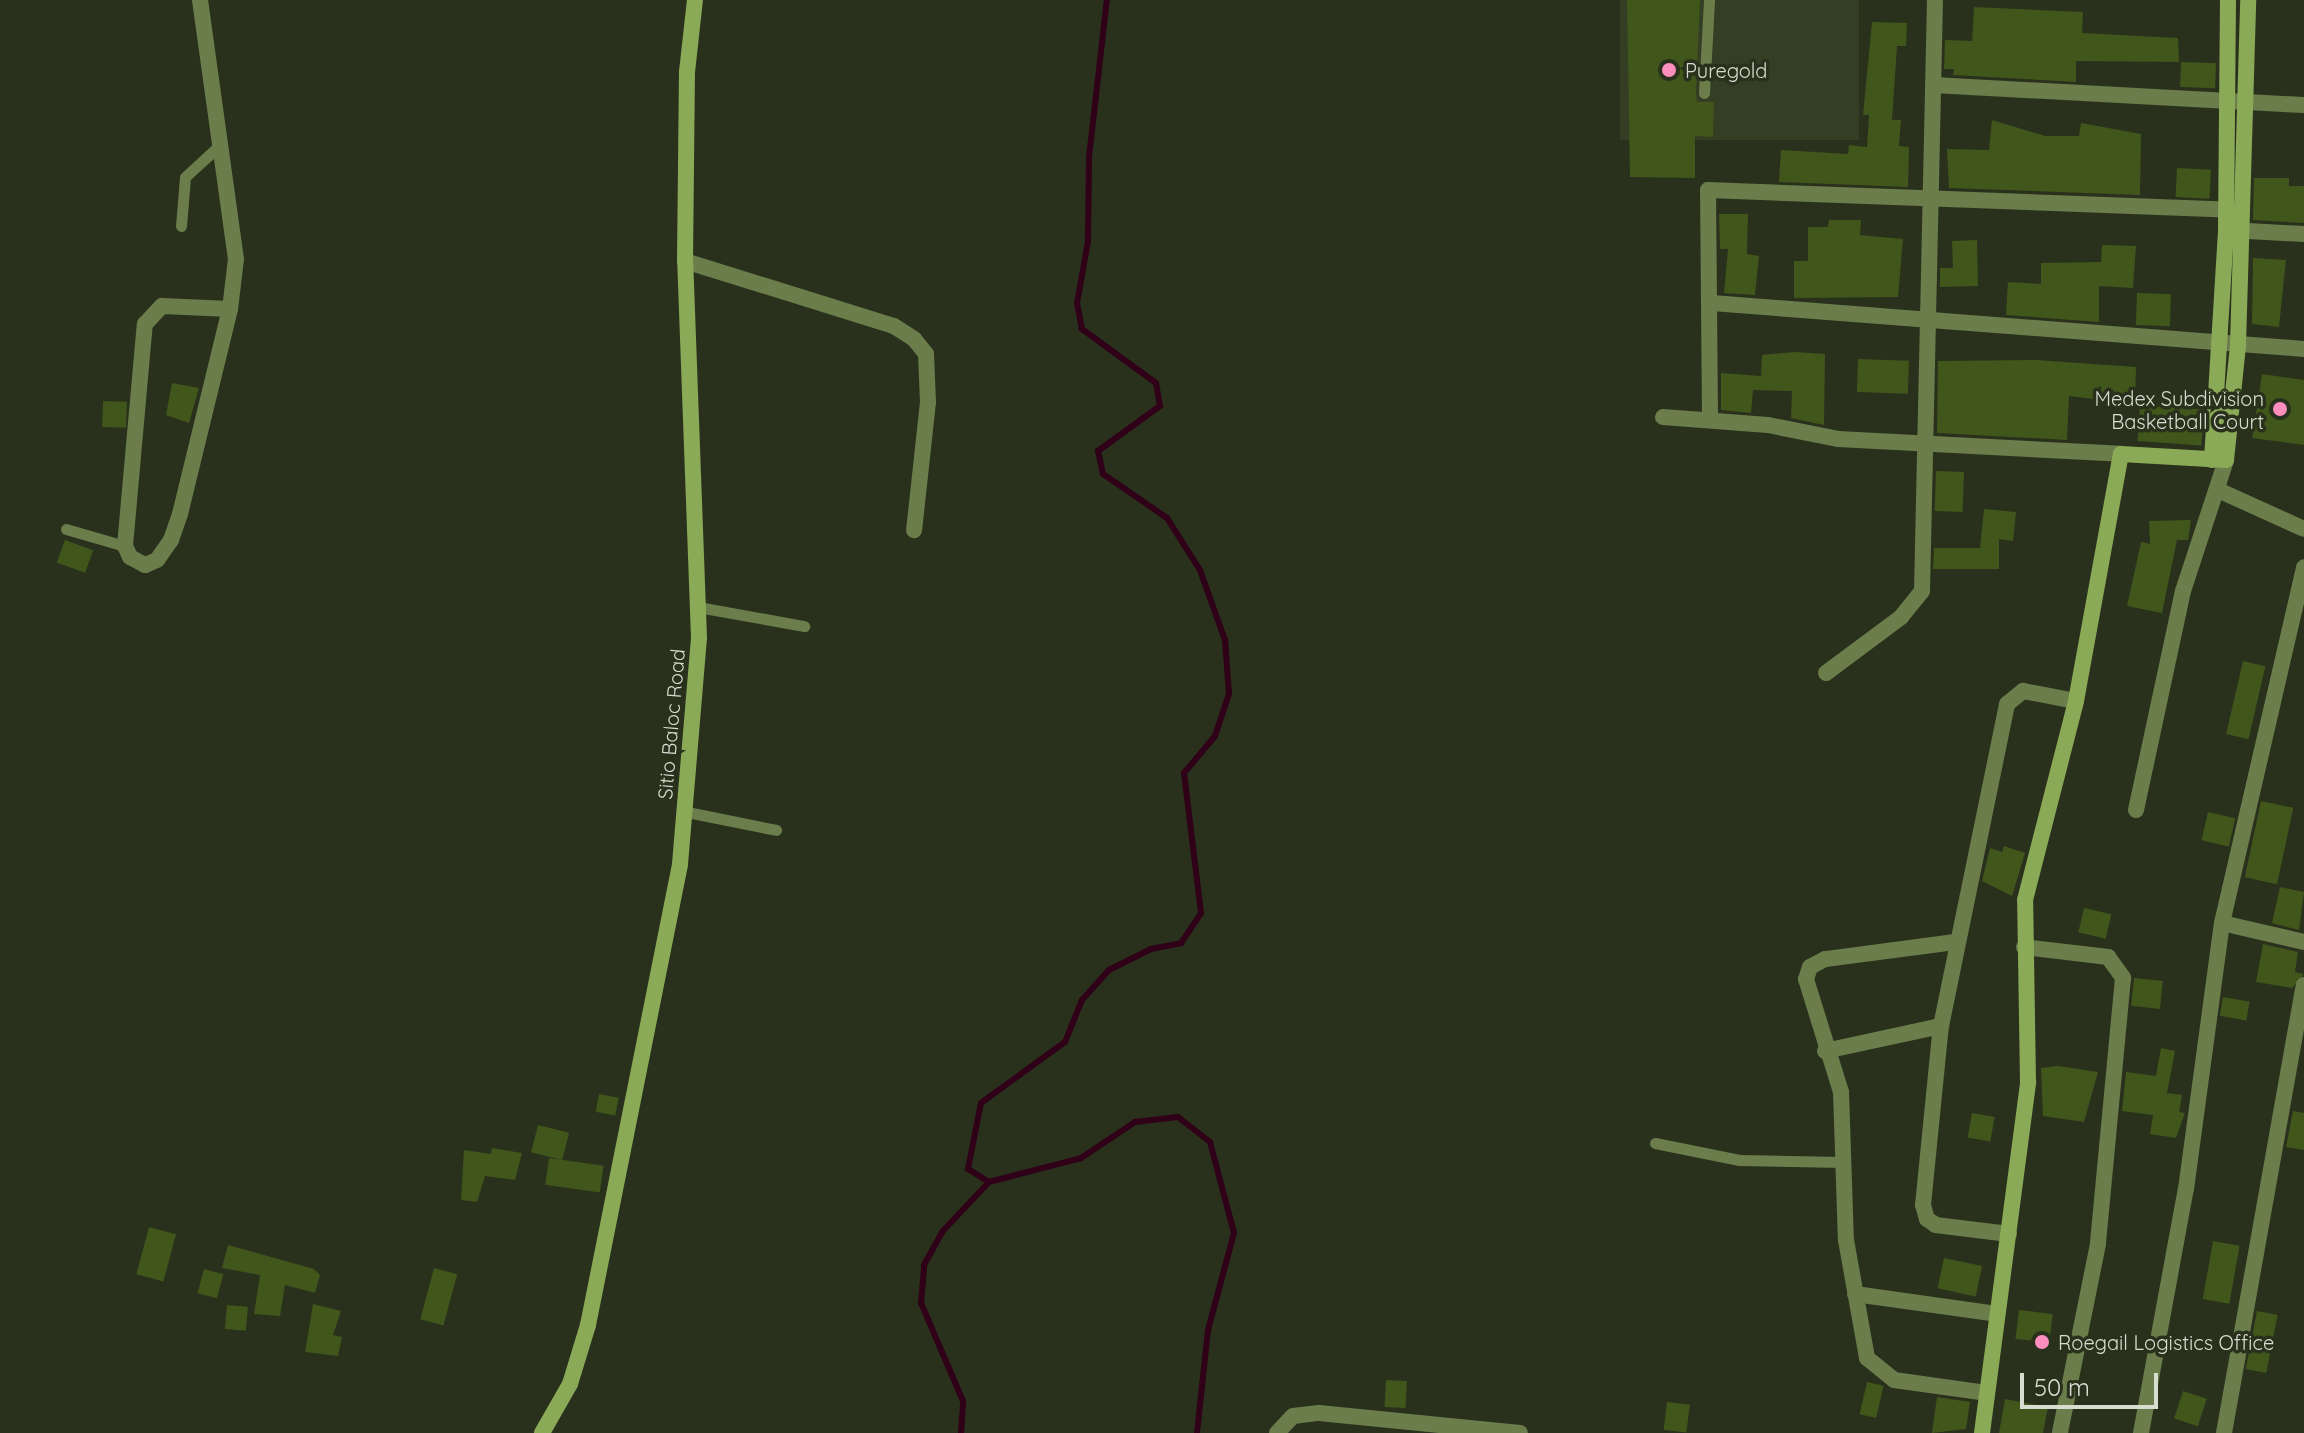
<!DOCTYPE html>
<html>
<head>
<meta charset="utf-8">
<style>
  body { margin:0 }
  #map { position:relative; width:2304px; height:1433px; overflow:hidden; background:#29311d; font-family:Quicksand,sans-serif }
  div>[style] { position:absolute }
  .built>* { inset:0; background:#343e24; transform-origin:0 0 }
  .stream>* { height:6px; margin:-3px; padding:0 3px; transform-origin:3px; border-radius:3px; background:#2f0017 }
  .building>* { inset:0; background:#41561a; transform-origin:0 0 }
  .lane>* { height:11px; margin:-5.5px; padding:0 5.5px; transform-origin:5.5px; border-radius:5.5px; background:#6a7d4b }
  .street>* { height:16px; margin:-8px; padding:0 8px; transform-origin:8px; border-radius:8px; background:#6a7d4b }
  .secondary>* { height:16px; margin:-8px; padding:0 8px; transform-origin:8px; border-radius:8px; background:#8baa57 }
  .dots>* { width:22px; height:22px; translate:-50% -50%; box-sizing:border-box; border:4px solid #29311d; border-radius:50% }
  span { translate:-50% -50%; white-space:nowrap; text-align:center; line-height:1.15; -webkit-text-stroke:7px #29311d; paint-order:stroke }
  .poi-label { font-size:20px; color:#d8ddd1 }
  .left { translate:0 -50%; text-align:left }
  .right { translate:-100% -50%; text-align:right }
  .street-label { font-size:20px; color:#d8ddd1 }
  .scale { position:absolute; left:2020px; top:1373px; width:138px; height:36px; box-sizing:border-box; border:4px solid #d8ddd1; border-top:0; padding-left:10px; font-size:24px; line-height:28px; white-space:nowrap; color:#d8ddd1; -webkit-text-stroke:6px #29311d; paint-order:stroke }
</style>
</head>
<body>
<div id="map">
  <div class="built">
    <i style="left:1620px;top:0;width:239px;height:140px"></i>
  </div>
  <div class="stream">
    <i style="left:989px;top:1182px;width:25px;rotate:-148deg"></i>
    <i style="left:968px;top:1169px;width:67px;rotate:-78.9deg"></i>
    <i style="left:981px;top:1103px;width:104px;rotate:-36deg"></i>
    <i style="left:1065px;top:1042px;width:45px;rotate:-68deg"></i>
    <i style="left:1082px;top:1000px;width:40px;rotate:-48deg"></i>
    <i style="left:1109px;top:970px;width:47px;rotate:-26.6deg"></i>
    <i style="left:1151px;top:949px;width:31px;rotate:-11deg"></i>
    <i style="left:1181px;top:943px;width:36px;rotate:-56deg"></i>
    <i style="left:1201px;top:913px;width:141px;rotate:-96.9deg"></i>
    <i style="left:1184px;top:773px;width:48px;rotate:-50deg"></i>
    <i style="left:1215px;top:736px;width:44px;rotate:-71.6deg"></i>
    <i style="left:1229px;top:694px;width:54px;rotate:-94.2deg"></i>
    <i style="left:1225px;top:640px;width:74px;rotate:-109.7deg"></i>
    <i style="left:1200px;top:570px;width:62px;rotate:-122.4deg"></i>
    <i style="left:1167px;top:518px;width:78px;rotate:-145.5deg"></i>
    <i style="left:1103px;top:474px;width:24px;rotate:-102deg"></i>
    <i style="left:1098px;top:451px;width:77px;rotate:-36deg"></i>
    <i style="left:1160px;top:406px;width:23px;rotate:-100deg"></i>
    <i style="left:1156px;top:383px;width:92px;rotate:-143.9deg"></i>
    <i style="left:1082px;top:329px;width:26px;rotate:-101deg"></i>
    <i style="left:1077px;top:303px;width:63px;rotate:-79.9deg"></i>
    <i style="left:1088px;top:241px;width:84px;rotate:-89.3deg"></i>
    <i style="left:1089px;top:157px;width:158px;rotate:-83.5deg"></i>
    <i style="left:961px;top:1433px;width:32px;rotate:-86deg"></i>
    <i style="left:963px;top:1401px;width:107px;rotate:-113.2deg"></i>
    <i style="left:921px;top:1303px;width:38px;rotate:-85deg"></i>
    <i style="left:924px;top:1265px;width:38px;rotate:-61deg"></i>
    <i style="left:942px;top:1232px;width:69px;rotate:-46.8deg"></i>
    <i style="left:989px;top:1182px;width:95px;rotate:-14.6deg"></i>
    <i style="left:1081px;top:1158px;width:65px;rotate:-33.7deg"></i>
    <i style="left:1135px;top:1122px;width:43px;rotate:-6.6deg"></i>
    <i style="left:1178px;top:1117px;width:41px;rotate:38deg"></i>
    <i style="left:1210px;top:1142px;width:94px;rotate:75.2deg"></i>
    <i style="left:1234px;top:1233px;width:100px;rotate:105deg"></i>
    <i style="left:1208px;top:1330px;width:104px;rotate:96.1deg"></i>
  </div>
  <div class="building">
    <i style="clip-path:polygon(1627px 0,1700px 0,1696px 93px,1697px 102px,1714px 102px,1713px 137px,1695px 136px,1695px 178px,1630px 177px)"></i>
    <i style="clip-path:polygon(1974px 7px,2083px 12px,2082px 33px,2178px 38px,2179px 62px,2076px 61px,2076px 82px,1953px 75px,1954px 69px,1944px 69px,1945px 40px,1972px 41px)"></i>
    <i style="clip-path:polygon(1872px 22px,1907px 23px,1906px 46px,1897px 46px,1892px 120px,1901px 120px,1899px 146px,1909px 147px,1908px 187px,1779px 182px,1781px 150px,1848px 154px,1849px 145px,1867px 147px,1869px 115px,1863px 115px)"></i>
    <i style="left:2181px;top:62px;width:35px;height:25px;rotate:2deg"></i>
    <i style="clip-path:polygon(1992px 120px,2045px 136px,2079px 136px,2081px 123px,2141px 134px,2140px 195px,1949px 188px,1947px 149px,1989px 150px)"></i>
    <i style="left:2177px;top:168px;width:34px;height:29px;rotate:3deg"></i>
    <i style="clip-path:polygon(2254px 178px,2289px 178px,2289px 186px,2304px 186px,2304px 223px,2253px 220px)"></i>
    <i style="clip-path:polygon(1719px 214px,1748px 214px,1747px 254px,1759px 256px,1755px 295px,1724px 293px,1728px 249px,1720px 249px)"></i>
    <i style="clip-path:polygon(1829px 220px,1861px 220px,1860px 235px,1903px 239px,1898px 297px,1794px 298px,1794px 261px,1808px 261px,1808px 227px,1828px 227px)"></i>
    <i style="clip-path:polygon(1977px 240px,1978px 286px,1940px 287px,1940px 268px,1953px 268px,1952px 241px)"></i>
    <i style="clip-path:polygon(2102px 245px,2136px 246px,2133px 288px,2099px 286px,2099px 322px,2006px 315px,2008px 282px,2041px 284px,2041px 263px,2101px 262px)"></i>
    <i style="clip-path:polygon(2253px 258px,2286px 260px,2279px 327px,2252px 324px)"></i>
    <i style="left:2137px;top:293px;width:34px;height:32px;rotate:2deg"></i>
    <i style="clip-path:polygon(1795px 352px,1825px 354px,1824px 425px,1791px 418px,1792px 391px,1753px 390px,1751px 413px,1721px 410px,1721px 373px,1761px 376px,1762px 355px)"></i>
    <i style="left:1858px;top:359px;width:51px;height:33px;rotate:2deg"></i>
    <i style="clip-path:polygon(2036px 360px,2136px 367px,2135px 404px,2069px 396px,2067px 440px,1937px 433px,1938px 361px)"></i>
    <i style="clip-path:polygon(2262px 374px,2304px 380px,2304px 445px,2252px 438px)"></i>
    <i style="clip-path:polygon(172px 383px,199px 388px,189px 423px,166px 415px)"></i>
    <i style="left:103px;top:401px;width:24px;height:26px;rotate:2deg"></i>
    <i style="left:2140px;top:405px;width:64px;height:36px;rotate:4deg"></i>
    <i style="left:1936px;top:471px;width:28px;height:40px;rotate:2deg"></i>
    <i style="clip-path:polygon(1984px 509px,2016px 512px,2013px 541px,1999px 539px,1999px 569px,1933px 569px,1934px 548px,1980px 548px)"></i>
    <i style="clip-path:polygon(2191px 520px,2188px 540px,2177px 540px,2162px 613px,2127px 606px,2141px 542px,2150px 544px,2149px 521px)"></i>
    <i style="left:65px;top:540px;width:30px;height:24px;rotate:20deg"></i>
    <i style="left:2243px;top:661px;width:23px;height:75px;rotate:13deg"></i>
    <i style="left:2261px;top:801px;width:33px;height:78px;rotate:12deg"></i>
    <i style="left:2208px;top:812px;width:28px;height:29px;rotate:13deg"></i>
    <i style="clip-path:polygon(2004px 846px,2025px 853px,2012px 896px,1982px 881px,1990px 848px,2002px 852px)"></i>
    <i style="clip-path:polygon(2280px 887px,2304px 892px,2299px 930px,2272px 923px)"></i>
    <i style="left:2084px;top:908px;width:28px;height:25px;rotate:13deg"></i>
    <i style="clip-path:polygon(2263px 944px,2298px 952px,2295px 972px,2304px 974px,2292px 988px,2256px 982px)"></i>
    <i style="left:2134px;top:978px;width:29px;height:28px;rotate:6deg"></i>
    <i style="left:2223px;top:997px;width:27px;height:19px;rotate:10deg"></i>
    <i style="clip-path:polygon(2161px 1048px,2175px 1051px,2167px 1093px,2182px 1095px,2179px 1112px,2185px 1113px,2176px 1138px,2150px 1134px,2153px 1115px,2122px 1111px,2126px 1072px,2156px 1076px)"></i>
    <i style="clip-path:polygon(2058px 1066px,2098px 1072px,2084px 1122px,2043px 1116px,2041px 1068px)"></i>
    <i style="left:599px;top:1094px;width:20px;height:18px;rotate:11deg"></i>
    <i style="clip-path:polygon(2293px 1111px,2304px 1113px,2304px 1150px,2286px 1147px)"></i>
    <i style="left:1972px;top:1113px;width:23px;height:25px;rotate:10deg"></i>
    <i style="left:538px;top:1125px;width:32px;height:28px;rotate:14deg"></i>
    <i style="clip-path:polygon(492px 1148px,522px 1153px,515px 1180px,485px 1176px,477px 1202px,461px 1200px,464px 1150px,491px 1154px)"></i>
    <i style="left:549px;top:1158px;width:55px;height:27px;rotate:8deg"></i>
    <i style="left:149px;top:1227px;width:28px;height:49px;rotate:15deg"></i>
    <i style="left:2213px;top:1241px;width:27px;height:59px;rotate:10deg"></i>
    <i style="clip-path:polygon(228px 1245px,314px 1269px,320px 1275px,315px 1293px,285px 1285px,280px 1316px,254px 1314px,260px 1275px,222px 1268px)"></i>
    <i style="left:1944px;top:1258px;width:39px;height:31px;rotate:12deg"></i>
    <i style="left:434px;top:1268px;width:24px;height:53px;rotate:15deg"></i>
    <i style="left:204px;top:1269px;width:20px;height:25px;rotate:15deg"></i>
    <i style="clip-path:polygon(313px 1304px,341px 1311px,333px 1335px,342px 1337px,338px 1356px,305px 1352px)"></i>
    <i style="left:227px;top:1305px;width:21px;height:24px;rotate:5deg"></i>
    <i style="left:2019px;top:1310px;width:34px;height:29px;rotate:7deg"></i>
    <i style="left:2257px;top:1311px;width:21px;height:59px;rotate:11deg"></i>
    <i style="left:1386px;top:1380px;width:21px;height:27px;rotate:3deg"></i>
    <i style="left:1867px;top:1382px;width:17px;height:33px;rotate:13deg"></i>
    <i style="left:2183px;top:1391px;width:25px;height:29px;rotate:18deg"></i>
    <i style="clip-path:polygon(1937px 1397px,1970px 1402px,1966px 1429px,1932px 1433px)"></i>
    <i style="clip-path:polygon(2005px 1399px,2048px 1407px,2043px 1433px,1999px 1433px)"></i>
    <i style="left:1667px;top:1402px;width:23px;height:28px;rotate:7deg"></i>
  </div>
  <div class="lane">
    <i style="left:1704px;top:93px;width:93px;rotate:-86.9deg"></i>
    <i style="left:181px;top:226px;width:49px;rotate:-85.3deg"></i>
    <i style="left:185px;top:177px;width:49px;rotate:-42.5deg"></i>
    <i style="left:66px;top:529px;width:61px;rotate:16.1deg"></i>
    <i style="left:698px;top:607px;width:108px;rotate:10.2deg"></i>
    <i style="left:682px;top:811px;width:96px;rotate:11.4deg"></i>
    <i style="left:1655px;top:1143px;width:86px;rotate:11.4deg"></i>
    <i style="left:1739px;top:1160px;width:104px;rotate:1.1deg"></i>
  </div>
  <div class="street">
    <i style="left:200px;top:0;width:261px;rotate:82.1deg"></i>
    <i style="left:236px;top:259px;width:50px;rotate:96.8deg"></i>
    <i style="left:230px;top:309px;width:211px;rotate:103.7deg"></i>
    <i style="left:180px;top:514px;width:28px;rotate:109deg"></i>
    <i style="left:171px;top:540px;width:24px;rotate:125deg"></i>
    <i style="left:157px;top:560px;width:13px;rotate:157deg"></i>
    <i style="left:145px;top:565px;width:17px;rotate:-152deg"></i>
    <i style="left:130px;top:557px;width:12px;rotate:-114deg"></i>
    <i style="left:125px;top:546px;width:223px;rotate:-84.9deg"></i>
    <i style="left:145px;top:324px;width:25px;rotate:-47deg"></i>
    <i style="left:162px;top:306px;width:68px;rotate:2.5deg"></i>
    <i style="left:1933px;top:85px;width:372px;rotate:3.1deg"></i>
    <i style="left:2230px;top:230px;width:74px;rotate:3.1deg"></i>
    <i style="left:685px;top:261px;width:219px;rotate:17.3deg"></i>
    <i style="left:894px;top:326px;width:24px;rotate:33deg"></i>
    <i style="left:914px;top:339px;width:19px;rotate:51deg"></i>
    <i style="left:926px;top:354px;width:48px;rotate:87.6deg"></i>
    <i style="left:928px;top:402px;width:129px;rotate:96.2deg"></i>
    <i style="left:1712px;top:303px;width:594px;rotate:4.44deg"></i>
    <i style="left:1663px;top:417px;width:105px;rotate:4.4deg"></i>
    <i style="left:1768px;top:425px;width:71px;rotate:11.3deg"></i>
    <i style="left:1838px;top:439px;width:283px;rotate:3deg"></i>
    <i style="left:1710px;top:417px;width:227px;rotate:-90.5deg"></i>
    <i style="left:1708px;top:190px;width:530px;rotate:2.16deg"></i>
    <i style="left:2218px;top:490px;width:94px;rotate:24.4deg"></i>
    <i style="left:1826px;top:673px;width:94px;rotate:-36.7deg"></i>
    <i style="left:1901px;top:617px;width:33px;rotate:-51deg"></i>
    <i style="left:1922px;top:591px;width:591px;rotate:-88.74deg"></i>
    <i style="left:2136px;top:810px;width:224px;rotate:-77.9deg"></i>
    <i style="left:2183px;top:591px;width:138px;rotate:-71.8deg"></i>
    <i style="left:2222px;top:923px;width:84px;rotate:13deg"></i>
    <i style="left:1955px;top:942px;width:131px;rotate:172.5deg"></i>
    <i style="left:1825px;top:959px;width:17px;rotate:152deg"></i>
    <i style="left:1810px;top:967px;width:13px;rotate:108deg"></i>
    <i style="left:1806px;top:979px;width:118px;rotate:72.8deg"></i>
    <i style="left:1841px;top:1092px;width:148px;rotate:88.1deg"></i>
    <i style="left:1846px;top:1240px;width:120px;rotate:79.9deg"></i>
    <i style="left:1867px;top:1358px;width:35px;rotate:39deg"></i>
    <i style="left:1894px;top:1380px;width:93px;rotate:8deg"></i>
    <i style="left:2024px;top:947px;width:85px;rotate:6.8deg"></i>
    <i style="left:2108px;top:957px;width:26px;rotate:54deg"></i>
    <i style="left:2123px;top:978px;width:267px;rotate:95.4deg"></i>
    <i style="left:2098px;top:1244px;width:193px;rotate:101.4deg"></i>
    <i style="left:1825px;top:1051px;width:119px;rotate:-12.2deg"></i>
    <i style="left:2009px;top:1234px;width:74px;rotate:-173deg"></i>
    <i style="left:1936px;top:1225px;width:11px;rotate:-146deg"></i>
    <i style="left:1927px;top:1219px;width:15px;rotate:-106deg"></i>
    <i style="left:1923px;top:1205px;width:180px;rotate:-84.3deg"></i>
    <i style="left:1941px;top:1026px;width:329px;rotate:-78.4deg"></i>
    <i style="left:2007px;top:704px;width:21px;rotate:-39deg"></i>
    <i style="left:2023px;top:691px;width:54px;rotate:10.7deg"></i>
    <i style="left:1855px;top:1294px;width:143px;rotate:8deg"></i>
    <i style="left:1277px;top:1433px;width:23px;rotate:-47deg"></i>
    <i style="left:1293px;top:1416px;width:26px;rotate:-7deg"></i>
    <i style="left:1319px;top:1413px;width:202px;rotate:5.7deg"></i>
    <i style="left:2141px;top:1433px;width:248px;rotate:-79.6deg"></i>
    <i style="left:2186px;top:1189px;width:268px;rotate:-82.3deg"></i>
    <i style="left:2222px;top:923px;width:365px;rotate:-77deg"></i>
    <i style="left:2224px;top:1433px;width:455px;rotate:-79.9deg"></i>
  </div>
  <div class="secondary">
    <i style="left:2212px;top:460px;width:231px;rotate:-86.5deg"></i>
    <i style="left:2226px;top:229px;width:229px;rotate:-89.5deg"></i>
    <i style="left:542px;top:1433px;width:56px;rotate:-60.3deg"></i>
    <i style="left:570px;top:1384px;width:62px;rotate:-73deg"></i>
    <i style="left:588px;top:1325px;width:470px;rotate:-78.7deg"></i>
    <i style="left:680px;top:864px;width:227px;rotate:-85.2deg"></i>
    <i style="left:699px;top:638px;width:377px;rotate:-92.1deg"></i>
    <i style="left:685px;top:261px;width:189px;rotate:-89.4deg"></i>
    <i style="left:687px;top:72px;width:72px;rotate:-83.7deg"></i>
    <i style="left:1982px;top:1433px;width:354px;rotate:-82.5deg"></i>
    <i style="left:2028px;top:1082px;width:182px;rotate:-90.9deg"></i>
    <i style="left:2025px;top:900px;width:205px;rotate:-75.6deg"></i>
    <i style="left:2076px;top:701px;width:251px;rotate:-79.7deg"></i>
    <i style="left:2121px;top:454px;width:105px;rotate:3.3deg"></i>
    <i style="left:2226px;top:460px;width:116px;rotate:-84deg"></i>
    <i style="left:2238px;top:345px;width:345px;rotate:-88.3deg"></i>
  </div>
  <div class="dots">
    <i style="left:1669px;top:70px;background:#fe8ebd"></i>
    <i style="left:2280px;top:409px;background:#fe8ebd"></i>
    <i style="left:2042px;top:1342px;background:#fe8ebd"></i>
  </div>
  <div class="poi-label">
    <span class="left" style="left:1685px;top:70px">Puregold</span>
    <span class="right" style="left:2264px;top:410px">Medex Subdivision<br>Basketball Court</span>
    <span class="left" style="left:2058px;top:1342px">Roegail Logistics Office</span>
  </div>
  <div class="street-label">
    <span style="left:671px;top:724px;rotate:-85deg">Sitio Baloc Road</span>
  </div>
  <div class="scale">50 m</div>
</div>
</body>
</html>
